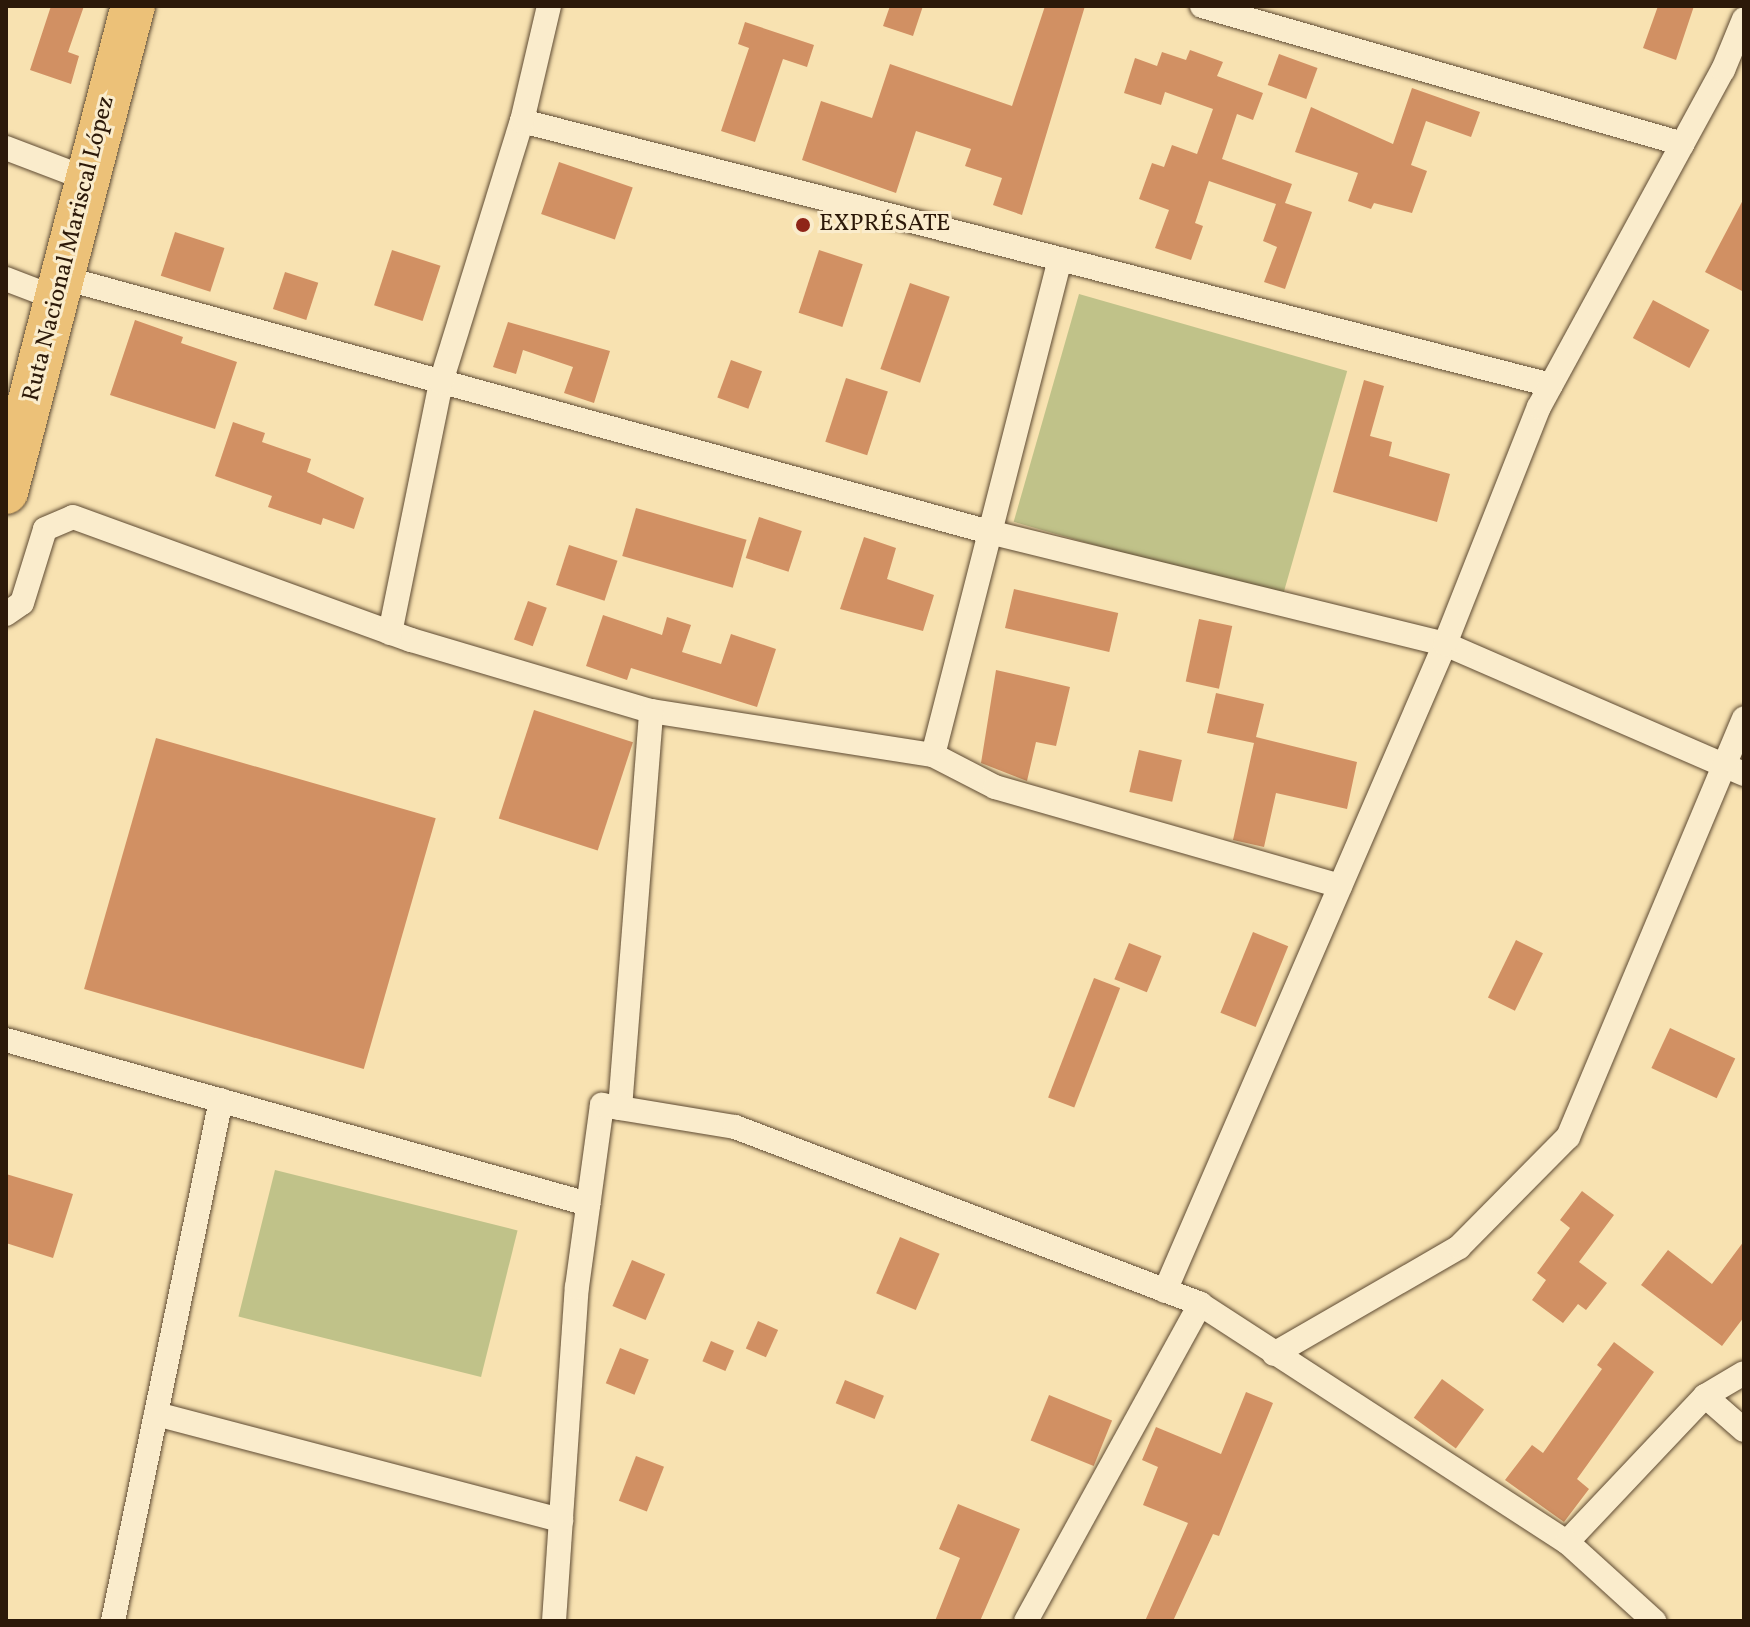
<!DOCTYPE html>
<html>
<head>
<meta charset="utf-8">
<style>
  body { margin:0 }
  #map { position:relative; width:1750px; height:1627px; overflow:hidden; background:#f8e2b1; font-family:Vollkorn,serif }
  div>[style] { position:absolute }
  .green>* { inset:0; background:#c0c289; transform-origin:0 0 }
  .building>* { inset:0; background:#d19063; transform-origin:0 0 }
  .roads { filter:drop-shadow(0 0 2px #5f4b33) drop-shadow(0 0 2px #5f4b33) }
  .street>* { height:24px; margin:-12px; padding:0 12px; transform-origin:12px; border-radius:12px; background:#faeccc }
  .highway>* { height:44px; margin:-22px; padding:0 22px; transform-origin:22px; border-radius:22px; background:#ecc178 }
  .dots>* { width:22px; height:22px; translate:-50% -50%; box-sizing:border-box; border:4px solid #faeccc; border-radius:50% }
  span { translate:-50% -50%; white-space:nowrap; text-align:center; line-height:1.15; -webkit-text-stroke:6px #faeccc; paint-order:stroke }
  .poi-label { font-size:24px; color:#2c1909 }
  .left { translate:0 -50%; text-align:left }
  .street-label { font-size:24px; color:#2c1909 }
  .frame { position:absolute; inset:0; border:8px solid #2c1909; pointer-events:none }
</style>
</head>
<body>
<div id="map">
  <div class="green">
    <i style="left:1079px;top:294px;width:279px;height:237px;rotate:16deg"></i>
    <i style="left:275px;top:1170px;width:250px;height:151px;rotate:14deg"></i>
  </div>
  <div class="building">
    <i style="clip-path:polygon(51px 6px,84px 6px,68px 52px,79px 56px,71px 84px,30px 70px)"></i>
    <i style="clip-path:polygon(890px 6px,923px 6px,913px 36px,883px 26px)"></i>
    <i style="clip-path:polygon(1045px 6px,1085px 6px,1022px 215px,993px 205px,1002px 178px,965px 166px,971px 149px,916px 131px,896px 193px,802px 160px,821px 101px,872px 118px,890px 64px,1012px 106px)"></i>
    <i style="clip-path:polygon(1658px 6px,1694px 6px,1676px 60px,1643px 48px)"></i>
    <i style="clip-path:polygon(745px 22px,814px 45px,807px 67px,783px 59px,755px 142px,721px 131px,749px 48px,738px 44px)"></i>
    <i style="clip-path:polygon(1190px 50px,1223px 62px,1217px 76px,1263px 93px,1253px 120px,1237px 114px,1222px 159px,1292px 184px,1285px 203px,1312px 212px,1285px 289px,1264px 282px,1277px 247px,1263px 241px,1276px 204px,1209px 181px,1195px 223px,1203px 226px,1191px 260px,1155px 248px,1169px 210px,1139px 199px,1152px 163px,1164px 167px,1172px 145px,1197px 154px,1213px 109px,1165px 92px,1161px 105px,1124px 93px,1135px 58px,1157px 66px,1162px 52px,1186px 60px)"></i>
    <i style="left:1279px;top:54px;width:41px;height:33px;rotate:20deg"></i>
    <i style="clip-path:polygon(1412px 88px,1480px 112px,1471px 137px,1426px 121px,1411px 165px,1427px 171px,1412px 213px,1374px 203px,1371px 209px,1348px 201px,1358px 173px,1295px 152px,1311px 107px,1393px 144px)"></i>
    <i style="left:559px;top:162px;width:78px;height:55px;rotate:19deg"></i>
    <i style="clip-path:polygon(1744px 198px,1744px 292px,1705px 272px)"></i>
    <i style="left:175px;top:232px;width:52px;height:46px;rotate:18deg"></i>
    <i style="left:392px;top:250px;width:51px;height:58px;rotate:18deg"></i>
    <i style="left:819px;top:250px;width:46px;height:66px;rotate:18deg"></i>
    <i style="left:285px;top:272px;width:35px;height:39px;rotate:18deg"></i>
    <i style="left:910px;top:283px;width:42px;height:91px;rotate:19deg"></i>
    <i style="left:1653px;top:300px;width:64px;height:43px;rotate:28deg"></i>
    <i style="clip-path:polygon(135px 320px,183px 337px,181px 343px,237px 362px,215px 429px,110px 395px)"></i>
    <i style="clip-path:polygon(508px 322px,610px 351px,594px 403px,564px 393px,573px 367px,523px 350px,516px 374px,493px 367px)"></i>
    <i style="left:731px;top:360px;width:33px;height:40px;rotate:20deg"></i>
    <i style="left:846px;top:378px;width:44px;height:67px;rotate:18deg"></i>
    <i style="clip-path:polygon(1364px 380px,1384px 386px,1370px 436px,1392px 442px,1389px 456px,1450px 474px,1437px 522px,1333px 492px)"></i>
    <i style="clip-path:polygon(233px 422px,265px 433px,262px 442px,311px 459px,307px 472px,364px 498px,354px 529px,323px 518px,321px 525px,268px 507px,272px 496px,215px 476px)"></i>
    <i style="left:636px;top:508px;width:115px;height:50px;rotate:16deg"></i>
    <i style="left:759px;top:517px;width:45px;height:43px;rotate:18deg"></i>
    <i style="clip-path:polygon(864px 537px,896px 548px,887px 579px,934px 595px,923px 631px,840px 609px)"></i>
    <i style="left:569px;top:545px;width:51px;height:42px;rotate:18deg"></i>
    <i style="left:1014px;top:589px;width:107px;height:40px;rotate:13deg"></i>
    <i style="left:528px;top:601px;width:20px;height:41px;rotate:20deg"></i>
    <i style="clip-path:polygon(603px 615px,662px 635px,667px 617px,691px 625px,682px 652px,721px 664px,731px 634px,776px 649px,757px 707px,631px 668px,627px 680px,586px 666px)"></i>
    <i style="left:1199px;top:619px;width:34px;height:64px;rotate:12deg"></i>
    <i style="clip-path:polygon(996px 670px,1070px 687px,1056px 746px,1036px 742px,1027px 781px,981px 763px)"></i>
    <i style="clip-path:polygon(1216px 693px,1264px 704px,1256px 737px,1357px 762px,1347px 809px,1276px 793px,1264px 847px,1233px 840px,1254px 743px,1207px 733px)"></i>
    <i style="left:534px;top:710px;width:104px;height:114px;rotate:18deg"></i>
    <i style="left:156px;top:738px;width:291px;height:261px;rotate:16deg"></i>
    <i style="left:1139px;top:750px;width:44px;height:43px;rotate:13deg"></i>
    <i style="left:1253px;top:932px;width:38px;height:87px;rotate:22deg"></i>
    <i style="left:1516px;top:940px;width:30px;height:64px;rotate:26deg"></i>
    <i style="left:1129px;top:943px;width:35px;height:39px;rotate:22deg"></i>
    <i style="left:1094px;top:978px;width:28px;height:128px;rotate:21deg"></i>
    <i style="left:1670px;top:1028px;width:72px;height:44px;rotate:25deg"></i>
    <i style="clip-path:polygon(6px 1174px,73px 1194px,53px 1258px,6px 1243px)"></i>
    <i style="clip-path:polygon(1582px 1191px,1614px 1215px,1579px 1262px,1607px 1283px,1586px 1310px,1578px 1304px,1563px 1323px,1532px 1300px,1546px 1280px,1537px 1273px,1570px 1228px,1560px 1220px)"></i>
    <i style="left:900px;top:1237px;width:43px;height:61px;rotate:23deg"></i>
    <i style="clip-path:polygon(1744px 1241px,1744px 1317px,1722px 1346px,1641px 1285px,1668px 1250px,1712px 1284px)"></i>
    <i style="left:632px;top:1260px;width:36px;height:50px;rotate:23deg"></i>
    <i style="left:758px;top:1321px;width:22px;height:30px;rotate:24deg"></i>
    <i style="left:711px;top:1341px;width:25px;height:22px;rotate:23deg"></i>
    <i style="clip-path:polygon(1614px 1342px,1654px 1372px,1577px 1479px,1589px 1489px,1564px 1522px,1505px 1480px,1532px 1445px,1543px 1453px,1602px 1369px,1597px 1365px)"></i>
    <i style="left:620px;top:1348px;width:31px;height:38px;rotate:22deg"></i>
    <i style="left:1442px;top:1379px;width:52px;height:48px;rotate:36deg"></i>
    <i style="left:845px;top:1380px;width:42px;height:25px;rotate:22deg"></i>
    <i style="clip-path:polygon(1246px 1392px,1273px 1403px,1219px 1536px,1213px 1534px,1173px 1621px,1145px 1621px,1188px 1523px,1143px 1505px,1158px 1467px,1142px 1460px,1156px 1427px,1221px 1454px)"></i>
    <i style="left:1049px;top:1395px;width:68px;height:49px;rotate:22deg"></i>
    <i style="left:636px;top:1456px;width:30px;height:48px;rotate:21deg"></i>
    <i style="clip-path:polygon(958px 1504px,1020px 1529px,980px 1621px,935px 1621px,960px 1558px,939px 1549px)"></i>
  </div>
  <div class="roads">
    <div class="street">
      <i style="left:1202px;top:6px;width:500px;rotate:16.01deg"></i>
      <i style="left:522px;top:121px;width:1062px;rotate:14.39deg"></i>
      <i style="left:6px;top:148px;width:87px;rotate:20.9deg"></i>
      <i style="left:64px;top:278px;width:959px;rotate:15.35deg"></i>
      <i style="left:989px;top:532px;width:470px;rotate:13.8deg"></i>
      <i style="left:1445px;top:644px;width:326px;rotate:23.5deg"></i>
      <i style="left:6px;top:279px;width:56px;rotate:21deg"></i>
      <i style="left:6px;top:614px;width:19px;rotate:-35deg"></i>
      <i style="left:22px;top:603px;width:77px;rotate:-72.7deg"></i>
      <i style="left:45px;top:529px;width:30px;rotate:-23deg"></i>
      <i style="left:73px;top:517px;width:360px;rotate:20deg"></i>
      <i style="left:411px;top:640px;width:250px;rotate:16.5deg"></i>
      <i style="left:651px;top:711px;width:285px;rotate:8.9deg"></i>
      <i style="left:933px;top:755px;width:70px;rotate:27.3deg"></i>
      <i style="left:995px;top:787px;width:359px;rotate:16deg"></i>
      <i style="left:390px;top:633px;width:256px;rotate:-78.5deg"></i>
      <i style="left:441px;top:382px;width:273px;rotate:-72.8deg"></i>
      <i style="left:522px;top:121px;width:118px;rotate:-76.8deg"></i>
      <i style="left:933px;top:755px;width:512px;rotate:-75.64deg"></i>
      <i style="left:6px;top:1040px;width:605px;rotate:15.74deg"></i>
      <i style="left:620px;top:1108px;width:398px;rotate:-85.5deg"></i>
      <i style="left:1165px;top:1291px;width:705px;rotate:-66.6deg"></i>
      <i style="left:1445px;top:644px;width:255px;rotate:-68.4deg"></i>
      <i style="left:1539px;top:407px;width:384px;rotate:-61.4deg"></i>
      <i style="left:1723px;top:70px;width:55px;rotate:-67.6deg"></i>
      <i style="left:1274px;top:1354px;width:214px;rotate:-30deg"></i>
      <i style="left:1459px;top:1247px;width:155px;rotate:-45.3deg"></i>
      <i style="left:1568px;top:1137px;width:454px;rotate:-67.2deg"></i>
      <i style="left:1705px;top:1396px;width:52px;rotate:41.1deg"></i>
      <i style="left:156px;top:1414px;width:419px;rotate:14.7deg"></i>
      <i style="left:1567px;top:1542px;width:201px;rotate:-46.6deg"></i>
      <i style="left:1705px;top:1396px;width:45px;rotate:-30.5deg"></i>
      <i style="left:113px;top:1621px;width:532px;rotate:-78.29deg"></i>
      <i style="left:554px;top:1621px;width:335px;rotate:-86.1deg"></i>
      <i style="left:577px;top:1287px;width:184px;rotate:-82.2deg"></i>
      <i style="left:602px;top:1105px;width:135px;rotate:9.4deg"></i>
      <i style="left:735px;top:1127px;width:498px;rotate:20.8deg"></i>
      <i style="left:1200px;top:1304px;width:437px;rotate:33deg"></i>
      <i style="left:1567px;top:1542px;width:118px;rotate:42.2deg"></i>
      <i style="left:1026px;top:1621px;width:362px;rotate:-61.2deg"></i>
    </div>
    <div class="highway">
      <i style="left:6px;top:492px;width:502px;rotate:-75.36deg"></i>
    </div>
  </div>
  <div class="dots">
    <i style="left:803px;top:225px;background:#8f2418"></i>
  </div>
  <div class="poi-label">
    <span class="left" style="left:819px;top:225px">EXPRÉSATE</span>
  </div>
  <div class="street-label">
    <span style="left:70px;top:249px;rotate:-76deg">Ruta Nacional Mariscal López</span>
  </div>
  <div class="frame"></div>
</div>
</body>
</html>
